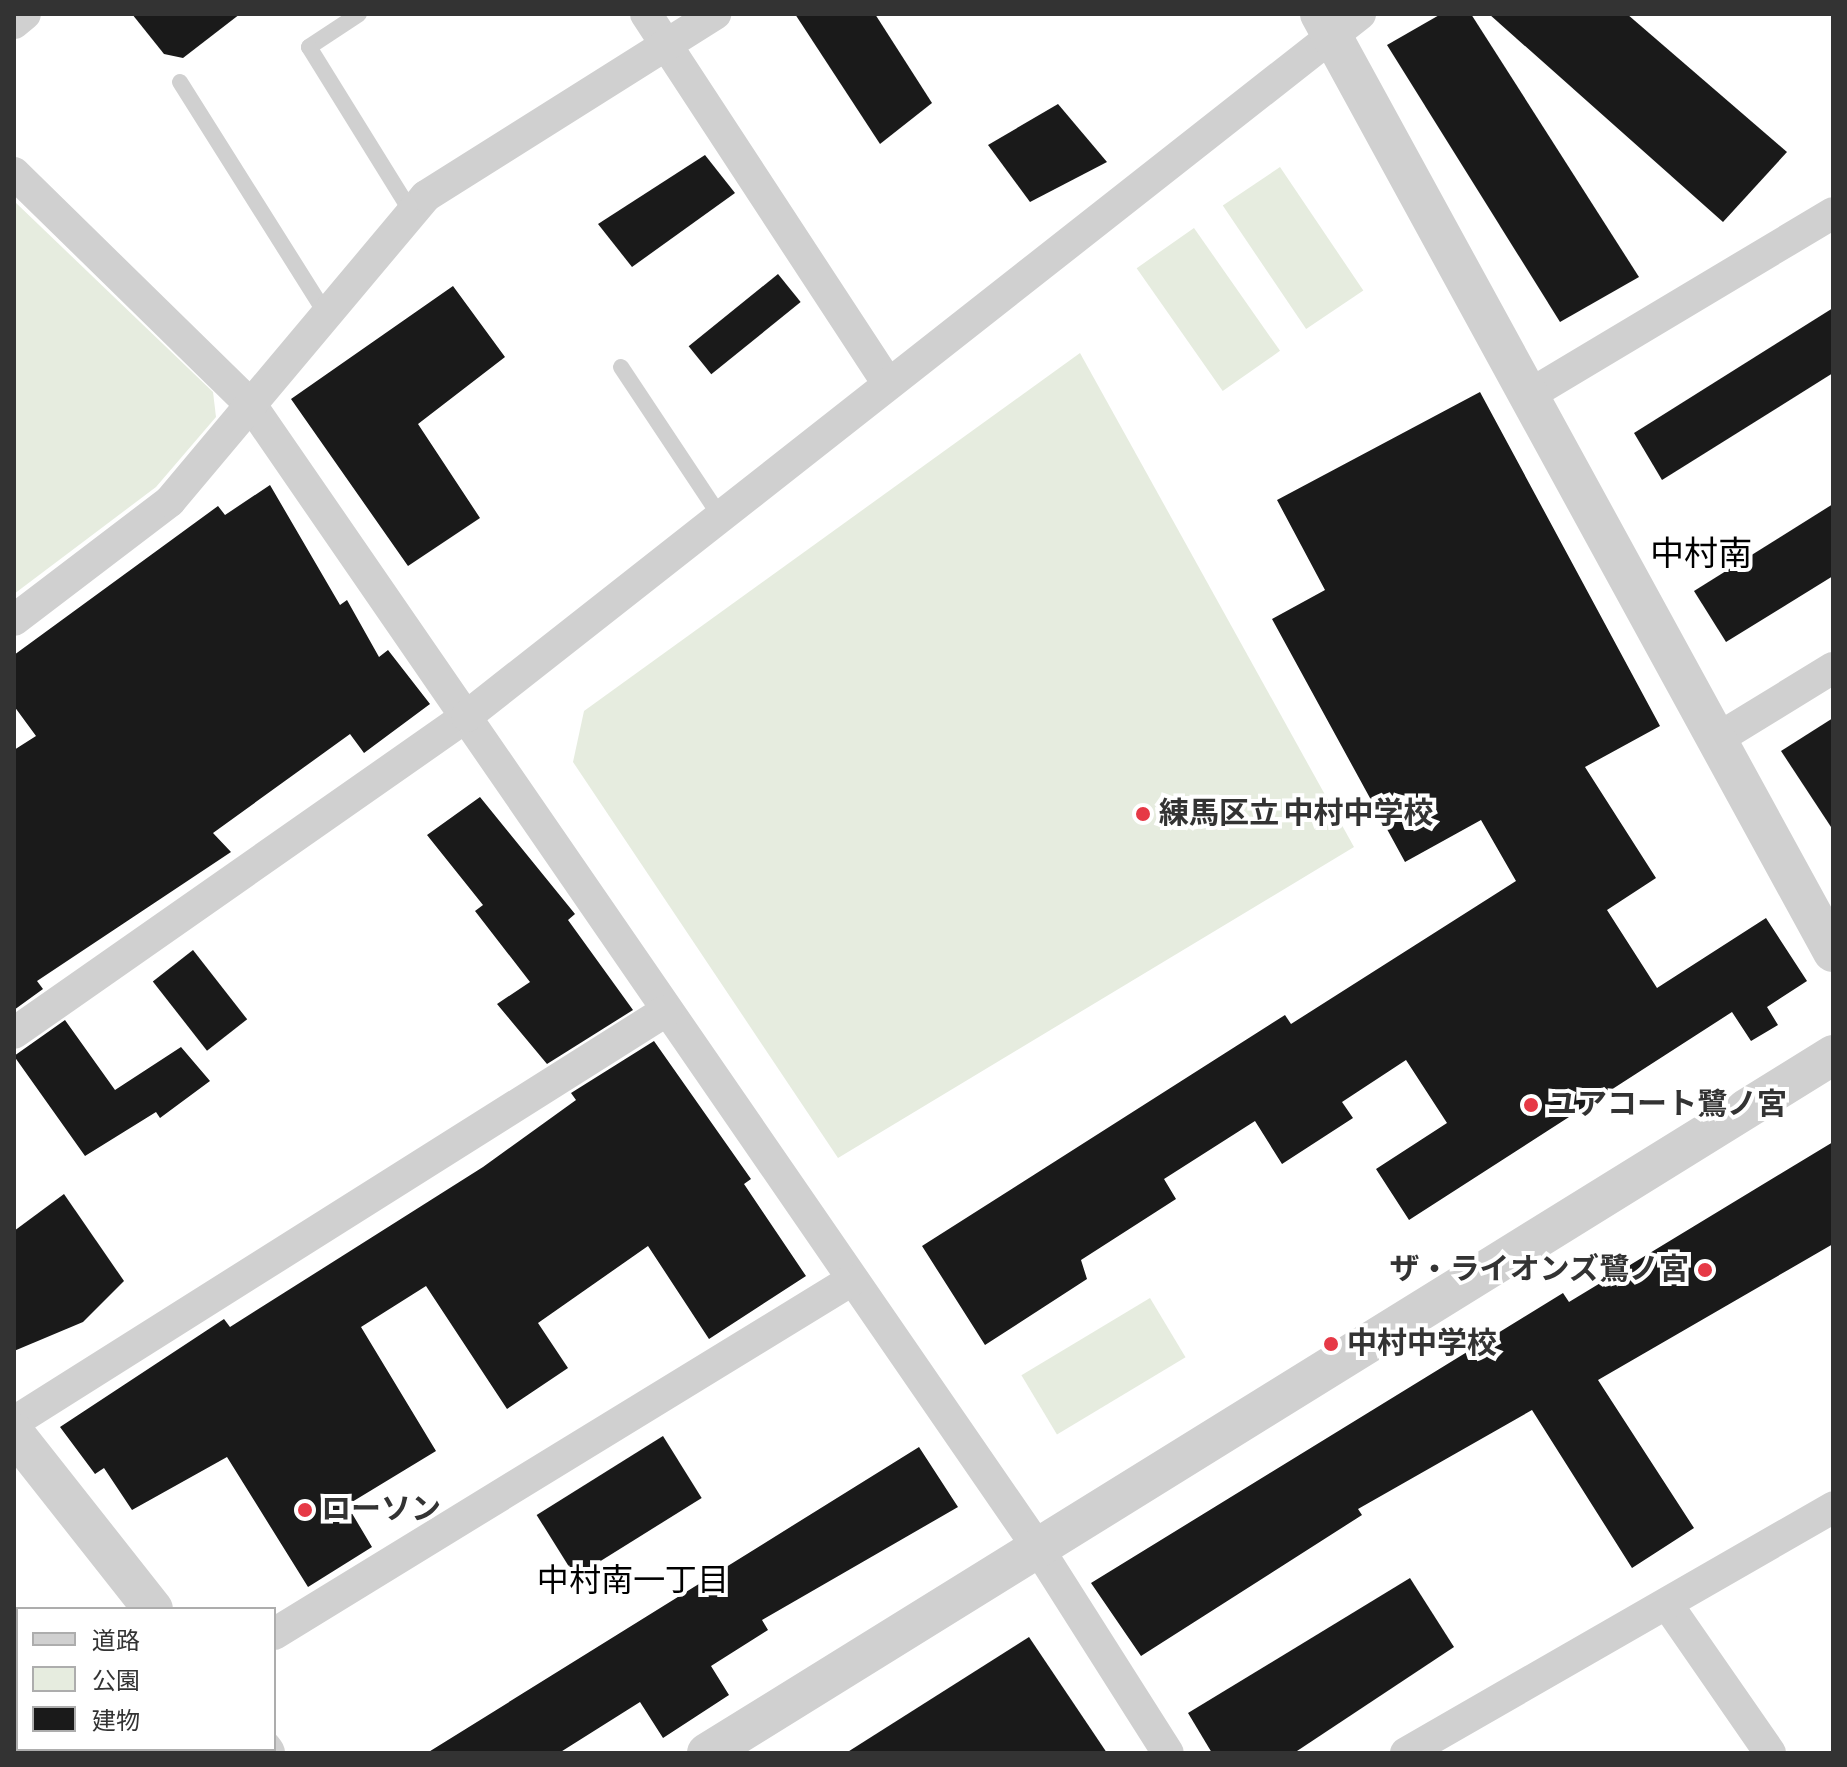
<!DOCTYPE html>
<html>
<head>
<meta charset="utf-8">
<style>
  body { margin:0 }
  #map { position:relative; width:1847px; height:1767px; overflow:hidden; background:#fff; font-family:"Alegreya Sans","Noto Sans JP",sans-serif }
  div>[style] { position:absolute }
  .green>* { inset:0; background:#e6ecdf; transform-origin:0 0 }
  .building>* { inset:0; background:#1a1a1a; transform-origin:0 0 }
  .service>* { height:16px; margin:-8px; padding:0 8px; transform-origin:8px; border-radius:8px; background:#d0d0d0 }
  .minor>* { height:32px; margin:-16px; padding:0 16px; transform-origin:16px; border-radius:16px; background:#d0d0d0 }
  .tertiary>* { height:40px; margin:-20px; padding:0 20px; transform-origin:20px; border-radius:20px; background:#d0d0d0 }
  .dots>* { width:22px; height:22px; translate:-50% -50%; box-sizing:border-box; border:4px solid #fff; border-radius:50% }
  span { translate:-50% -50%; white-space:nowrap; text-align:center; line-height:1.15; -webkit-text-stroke:8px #fff; paint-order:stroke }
  .poi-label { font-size:30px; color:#333; font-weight:700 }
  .left { translate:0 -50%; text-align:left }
  .right { translate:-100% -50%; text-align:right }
  .neighbourhood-label { font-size:32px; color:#000 }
  .quarter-label { font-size:34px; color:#000 }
  .frame { position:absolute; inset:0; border:16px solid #333; pointer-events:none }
  .legend { position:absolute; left:16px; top:1607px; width:260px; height:144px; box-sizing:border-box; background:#fff; border:2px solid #adadad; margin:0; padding:10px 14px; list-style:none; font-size:24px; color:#333 }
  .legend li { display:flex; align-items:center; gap:16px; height:40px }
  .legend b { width:40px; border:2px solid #adadad }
</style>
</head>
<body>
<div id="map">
  <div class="green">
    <i style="left:1280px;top:167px;width:149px;height:69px;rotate:56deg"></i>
    <i style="clip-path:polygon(14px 201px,213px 392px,216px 417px,156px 487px,14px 594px)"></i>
    <i style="left:1194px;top:228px;width:150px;height:70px;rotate:55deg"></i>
    <i style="clip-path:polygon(1080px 353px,1354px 847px,838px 1158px,573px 762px,584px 711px)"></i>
    <i style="left:1150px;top:1298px;width:69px;height:150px;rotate:59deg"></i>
  </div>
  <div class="building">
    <i style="clip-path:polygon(132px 14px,240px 14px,183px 58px,164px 54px)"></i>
    <i style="clip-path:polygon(795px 14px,875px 14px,932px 103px,880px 144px)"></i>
    <i style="clip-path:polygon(1441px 14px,1471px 14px,1639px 277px,1560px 322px,1387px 45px)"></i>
    <i style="clip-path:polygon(1489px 14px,1627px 14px,1787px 152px,1723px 222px)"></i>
    <i style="clip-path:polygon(1058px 104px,1107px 162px,1030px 202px,988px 145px)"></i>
    <i style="clip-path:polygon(705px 155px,735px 193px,632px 267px,598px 224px)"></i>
    <i style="left:778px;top:274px;width:36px;height:115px;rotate:51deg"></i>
    <i style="clip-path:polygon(453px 286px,505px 357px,418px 424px,480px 518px,408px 566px,291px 399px)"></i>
    <i style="clip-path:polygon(1833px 308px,1833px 373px,1662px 480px,1634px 433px)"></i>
    <i style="clip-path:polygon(1480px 392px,1660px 726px,1585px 767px,1656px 878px,1607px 910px,1657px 988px,1766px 918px,1807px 981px,1767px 1007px,1778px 1025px,1751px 1041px,1732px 1012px,1409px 1220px,1376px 1169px,1447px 1123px,1406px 1060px,1342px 1102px,1353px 1118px,1282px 1164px,1255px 1121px,1164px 1179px,1176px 1199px,1081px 1260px,1087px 1279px,985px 1345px,922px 1246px,1285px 1015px,1291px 1024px,1516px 881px,1481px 820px,1405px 862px,1272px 619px,1325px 590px,1277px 500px)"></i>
    <i style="clip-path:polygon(270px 485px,340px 605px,347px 600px,379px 657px,388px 650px,430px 704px,364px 753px,350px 734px,213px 833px,231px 852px,37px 981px,43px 989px,14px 1010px,14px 750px,36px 736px,14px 706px,14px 655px,218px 506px,225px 515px)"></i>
    <i style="clip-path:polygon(1833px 504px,1833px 576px,1726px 642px,1694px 591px)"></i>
    <i style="clip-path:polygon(1833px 718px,1833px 830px,1781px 751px)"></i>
    <i style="clip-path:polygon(480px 797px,575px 914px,568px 920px,633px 1010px,547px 1064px,497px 1004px,530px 982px,475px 911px,483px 905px,427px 835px)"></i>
    <i style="left:193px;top:950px;width:88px;height:51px;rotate:52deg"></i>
    <i style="clip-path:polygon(65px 1020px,115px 1090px,181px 1047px,210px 1081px,160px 1118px,156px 1112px,85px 1156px,14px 1056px)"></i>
    <i style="clip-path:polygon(654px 1041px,751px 1179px,744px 1184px,806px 1276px,709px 1339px,648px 1246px,538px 1323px,568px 1368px,507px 1409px,426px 1286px,361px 1327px,436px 1451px,347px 1505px,372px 1547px,308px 1587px,227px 1457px,132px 1510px,104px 1468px,95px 1474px,60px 1427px,224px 1319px,230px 1327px,483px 1167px,576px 1100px,571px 1093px)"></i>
    <i style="clip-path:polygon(1833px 1142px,1833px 1244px,1598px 1380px,1694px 1528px,1632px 1568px,1532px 1410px,1358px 1509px,1362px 1515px,1141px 1656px,1091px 1583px,1563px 1293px,1569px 1302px)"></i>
    <i style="clip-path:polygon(64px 1194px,124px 1281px,83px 1322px,14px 1351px,14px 1231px)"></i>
    <i style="left:663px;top:1436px;width:73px;height:149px;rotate:58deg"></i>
    <i style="clip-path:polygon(919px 1447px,958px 1507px,762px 1620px,768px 1630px,711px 1666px,729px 1695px,663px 1738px,640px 1702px,559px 1753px,427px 1753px)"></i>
    <i style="clip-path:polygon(1410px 1578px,1454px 1647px,1294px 1753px,1212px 1753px,1188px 1713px)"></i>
    <i style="clip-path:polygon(1029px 1637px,1107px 1753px,846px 1753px)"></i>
  </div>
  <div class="service">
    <i style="left:359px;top:14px;width:60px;rotate:146.6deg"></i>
    <i style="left:309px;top:47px;width:195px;rotate:58.2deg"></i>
    <i style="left:180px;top:82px;width:275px;rotate:57.8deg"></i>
    <i style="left:621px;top:367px;width:179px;rotate:56.4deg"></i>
  </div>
  <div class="minor">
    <i style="left:646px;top:14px;width:442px;rotate:56.8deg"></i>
    <i style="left:14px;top:23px;width:14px;rotate:-39deg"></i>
    <i style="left:14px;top:173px;width:332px;rotate:44.4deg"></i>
    <i style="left:251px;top:405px;width:1384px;rotate:55.45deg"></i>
    <i style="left:1036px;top:1545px;width:246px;rotate:57.6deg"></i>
    <i style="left:1529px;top:395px;width:354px;rotate:-30.9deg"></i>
    <i style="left:14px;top:620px;width:196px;rotate:-37.3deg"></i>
    <i style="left:170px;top:501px;width:398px;rotate:-50deg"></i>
    <i style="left:426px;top:196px;width:342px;rotate:-32.2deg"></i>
    <i style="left:1717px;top:739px;width:136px;rotate:-31.5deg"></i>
    <i style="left:14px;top:1033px;width:553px;rotate:-34.98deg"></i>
    <i style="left:467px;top:716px;width:1136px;rotate:-38.17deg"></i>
    <i style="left:14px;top:1422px;width:771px;rotate:-32.23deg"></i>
    <i style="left:1667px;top:1604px;width:181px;rotate:55.3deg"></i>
    <i style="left:274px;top:1634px;width:676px;rotate:-31.5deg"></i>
    <i style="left:1406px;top:1753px;width:493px;rotate:-29.9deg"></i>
  </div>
  <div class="tertiary">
    <i style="left:1320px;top:14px;width:1069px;rotate:61.33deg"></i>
    <i style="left:14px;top:1433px;width:224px;rotate:51.7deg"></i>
    <i style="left:262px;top:1749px;width:5px;rotate:53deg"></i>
    <i style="left:707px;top:1753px;width:1325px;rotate:-31.79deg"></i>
  </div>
  <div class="dots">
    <i style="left:1143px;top:814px;background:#e63946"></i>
    <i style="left:1531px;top:1105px;background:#e63946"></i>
    <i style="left:1705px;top:1270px;background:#e63946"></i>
    <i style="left:1331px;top:1344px;background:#e63946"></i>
    <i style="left:305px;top:1510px;background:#e63946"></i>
  </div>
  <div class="poi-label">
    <span class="left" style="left:1159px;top:814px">練馬区立 中村中学校</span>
    <span class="left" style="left:1547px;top:1105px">ユアコート鷺ノ宮</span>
    <span class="right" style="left:1689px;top:1270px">ザ・ライオンズ鷺ノ宮</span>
    <span class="left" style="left:1347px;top:1344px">中村中学校</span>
    <span class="left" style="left:321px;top:1510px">ローソン</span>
  </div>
  <div class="neighbourhood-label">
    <span style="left:633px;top:1581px">中村南一丁目</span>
  </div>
  <div class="quarter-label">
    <span style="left:1701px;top:556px">中村南</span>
  </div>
  <div class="frame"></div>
  <ul class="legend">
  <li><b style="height:10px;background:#d0d0d0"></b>道路</li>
  <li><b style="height:22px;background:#e6ecdf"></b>公園</li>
  <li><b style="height:22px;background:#1a1a1a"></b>建物</li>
  </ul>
</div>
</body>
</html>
